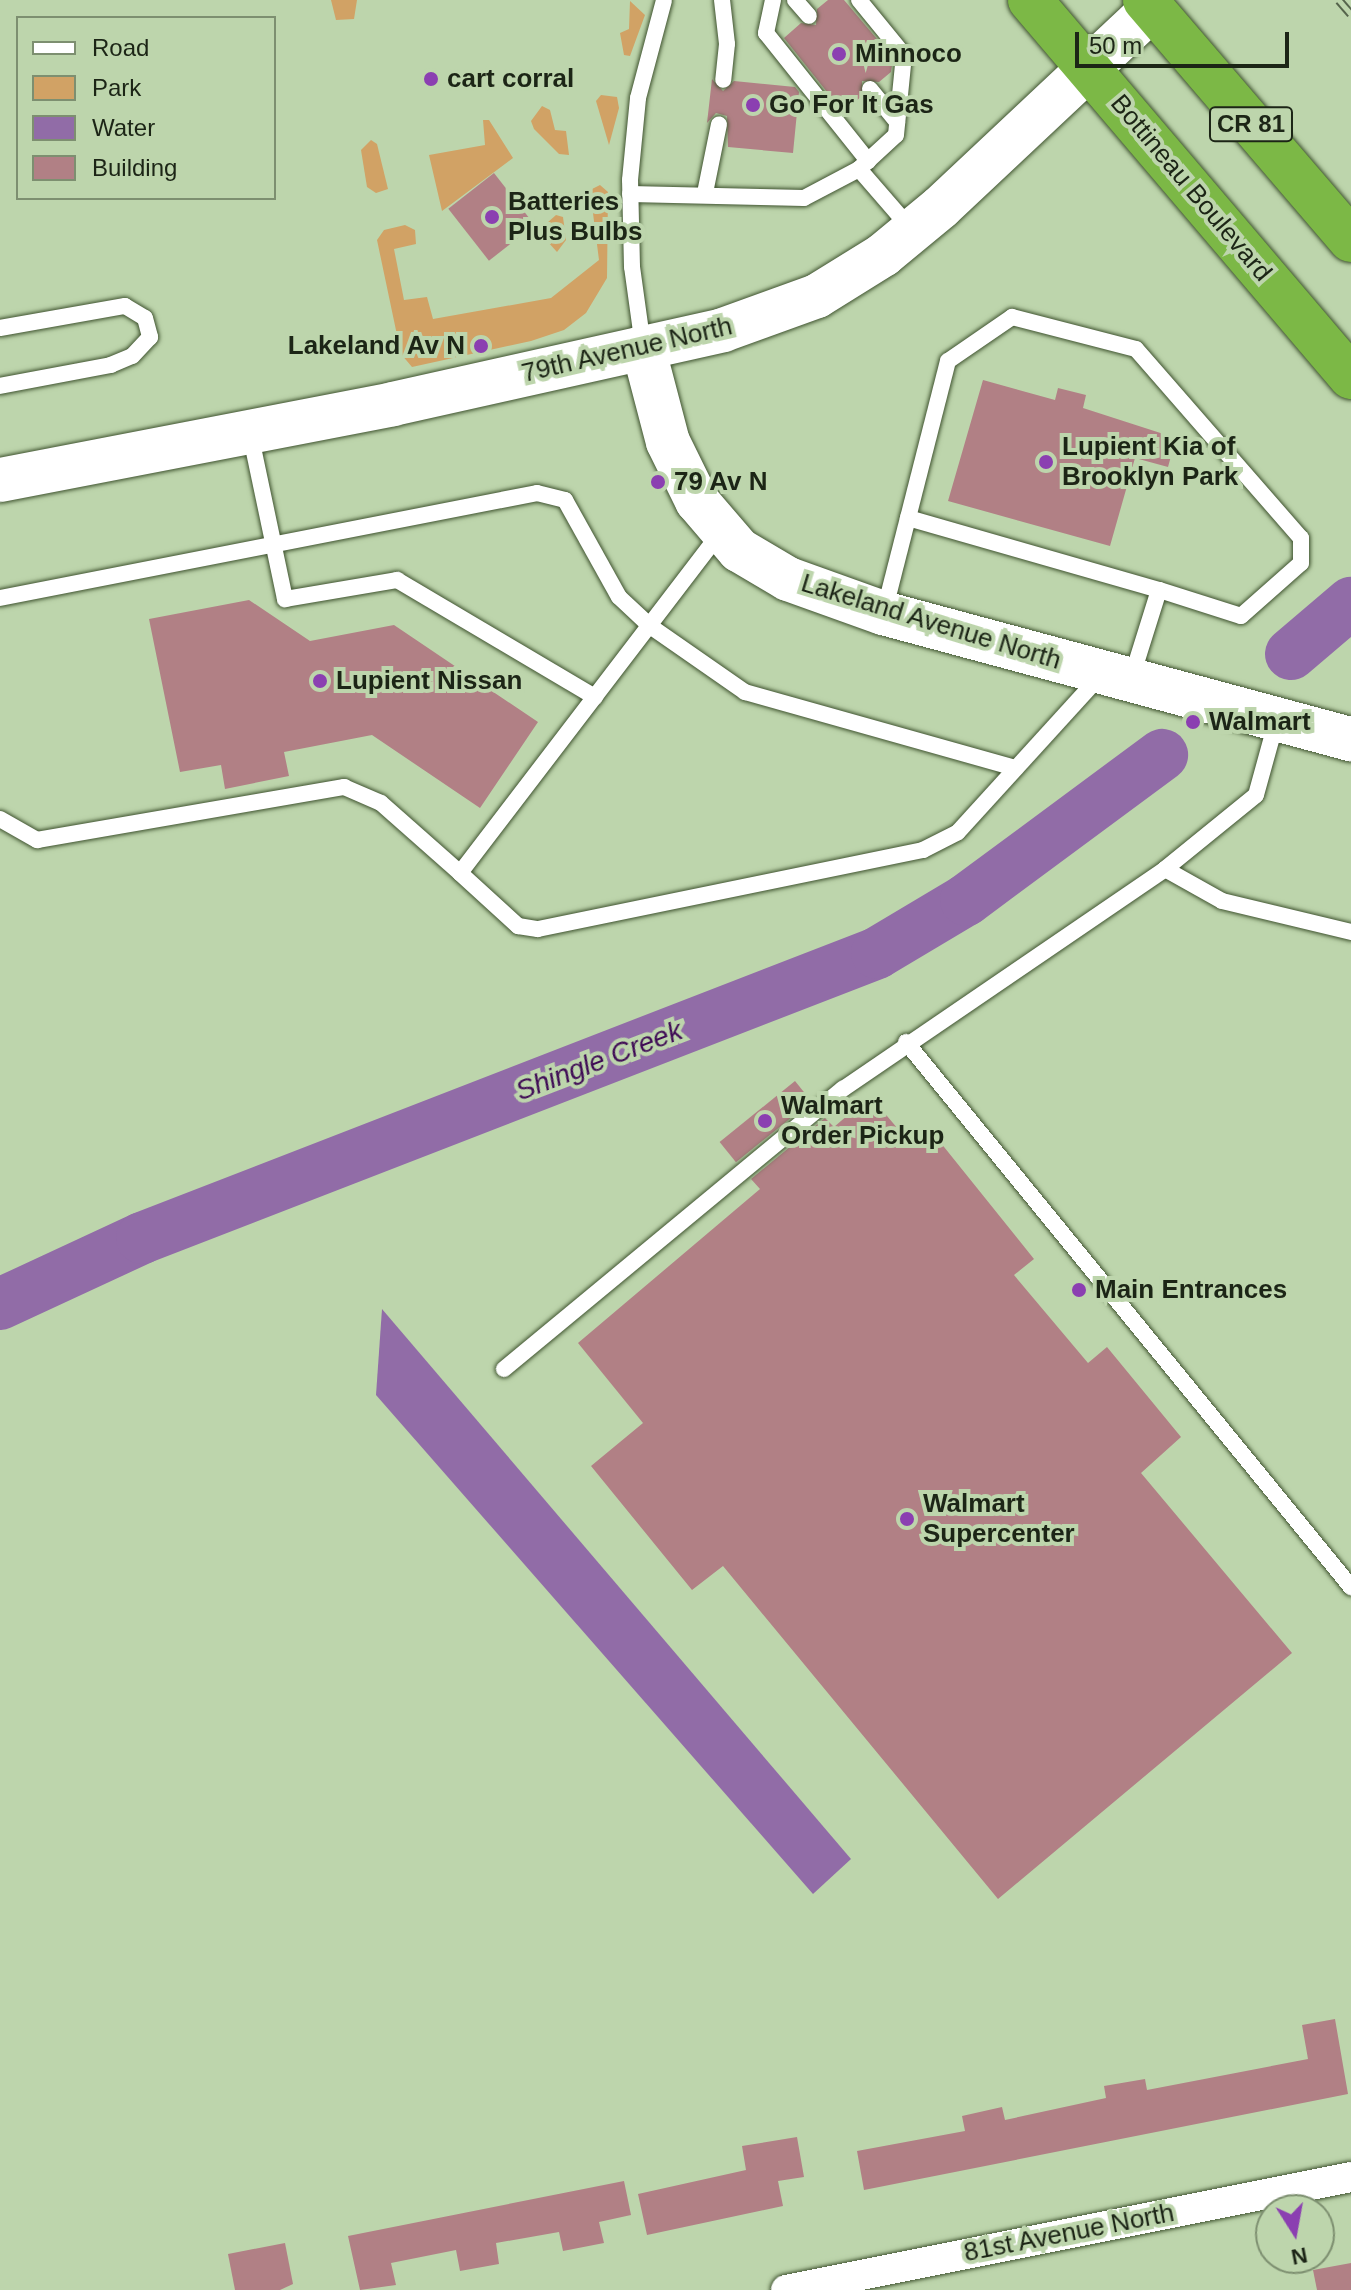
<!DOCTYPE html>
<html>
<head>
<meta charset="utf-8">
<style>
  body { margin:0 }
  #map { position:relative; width:1351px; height:2290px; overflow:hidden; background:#bdd5ac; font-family:Arial,sans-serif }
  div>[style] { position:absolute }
  .green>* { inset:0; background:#d1a265 }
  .water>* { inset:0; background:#916ca7 }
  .river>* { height:52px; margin:-26px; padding:0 26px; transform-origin:26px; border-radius:26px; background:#916ca7 }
  .building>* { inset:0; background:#b18085; transform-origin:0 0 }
  .roads { filter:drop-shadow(0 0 2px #405430) drop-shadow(0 0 2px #405430) }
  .lane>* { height:16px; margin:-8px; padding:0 8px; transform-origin:8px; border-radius:8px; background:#fff }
  .street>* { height:30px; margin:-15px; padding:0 15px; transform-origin:15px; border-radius:15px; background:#fff }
  .secondary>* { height:44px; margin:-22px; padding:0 22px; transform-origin:22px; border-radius:22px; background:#fff }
  .highway>* { height:44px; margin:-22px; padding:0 22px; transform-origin:22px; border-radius:22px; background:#7cb846 }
  .rail>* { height:9px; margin-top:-4.5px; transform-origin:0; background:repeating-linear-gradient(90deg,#bdd5ac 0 18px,#55644b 0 36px); box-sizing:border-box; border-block:2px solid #55644b }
  .dots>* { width:22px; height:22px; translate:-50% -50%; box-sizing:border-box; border:4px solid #bdd5ac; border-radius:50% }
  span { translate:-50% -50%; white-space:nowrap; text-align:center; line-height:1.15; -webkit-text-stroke:8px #bdd5ac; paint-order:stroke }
  .shield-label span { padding:2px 6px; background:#bdd5ac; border:2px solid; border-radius:6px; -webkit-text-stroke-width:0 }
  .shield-label { font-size:24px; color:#1c2516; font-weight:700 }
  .poi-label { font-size:26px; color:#1c2516; font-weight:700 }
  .left { translate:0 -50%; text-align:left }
  .right { translate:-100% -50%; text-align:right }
  .street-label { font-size:26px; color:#1c2516 }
  .water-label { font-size:28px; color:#3f0b55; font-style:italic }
  .legend { position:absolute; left:16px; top:16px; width:260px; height:184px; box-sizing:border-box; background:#bdd5ac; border:2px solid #7d8f70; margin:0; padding:10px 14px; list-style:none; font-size:24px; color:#1c2516 }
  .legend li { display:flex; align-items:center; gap:16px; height:40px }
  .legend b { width:40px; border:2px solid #7d8f70 }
  .north { position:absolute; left:1255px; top:2194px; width:80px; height:80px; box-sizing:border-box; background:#bdd5ac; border:2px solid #7d8f70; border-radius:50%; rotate:169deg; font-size:22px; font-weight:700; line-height:32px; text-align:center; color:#1c2516 }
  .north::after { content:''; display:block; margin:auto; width:28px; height:36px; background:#8b3fb1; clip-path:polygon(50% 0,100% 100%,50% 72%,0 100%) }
  .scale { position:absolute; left:1075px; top:32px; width:214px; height:36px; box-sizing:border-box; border:4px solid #1c2516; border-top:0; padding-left:10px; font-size:24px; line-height:28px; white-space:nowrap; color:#1c2516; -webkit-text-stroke:6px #bdd5ac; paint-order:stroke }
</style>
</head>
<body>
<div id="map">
  <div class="green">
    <i style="clip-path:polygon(331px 0,357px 0,354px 19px,336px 20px)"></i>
    <i style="clip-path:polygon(630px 1px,645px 15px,630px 56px,624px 55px,620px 33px,629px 29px)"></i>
    <i style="clip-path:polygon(601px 95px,617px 97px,619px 108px,609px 145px,596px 101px)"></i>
    <i style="clip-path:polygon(542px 106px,550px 110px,555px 130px,566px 131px,569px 155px,559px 154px,534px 129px,531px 121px)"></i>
    <i style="clip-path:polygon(483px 120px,489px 120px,513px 158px,442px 211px,429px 155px,485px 145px)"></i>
    <i style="clip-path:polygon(371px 140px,377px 144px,388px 189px,376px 193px,367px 187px,361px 150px)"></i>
    <i style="clip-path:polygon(600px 185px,608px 192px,607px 278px,586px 313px,564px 330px,531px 341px,412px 367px,401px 354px,377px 240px,384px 230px,405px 225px,415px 230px,416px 244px,394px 249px,404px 300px,427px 297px,433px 319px,551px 298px,599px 260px,590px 190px)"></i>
    <i style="clip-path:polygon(556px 215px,563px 217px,566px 240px,557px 252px,538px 231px)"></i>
  </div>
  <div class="water">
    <i style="clip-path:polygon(382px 1309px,851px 1859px,813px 1894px,376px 1395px)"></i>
  </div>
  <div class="river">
    <i style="left:1291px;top:654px;width:79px;rotate:-40.4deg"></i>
    <i style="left:0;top:1304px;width:157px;rotate:-24.9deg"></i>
    <i style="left:142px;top:1238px;width:788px;rotate:-21.19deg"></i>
    <i style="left:877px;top:953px;width:104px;rotate:-30.8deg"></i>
    <i style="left:966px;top:900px;width:244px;rotate:-36.5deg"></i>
  </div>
  <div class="building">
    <i style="clip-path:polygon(828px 0,844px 0,893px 58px,891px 72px,879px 82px,862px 81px,862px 96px,843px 112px,784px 38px,801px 23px,816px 25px,817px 9px)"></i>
    <i style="clip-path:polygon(712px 79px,723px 91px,734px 81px,795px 87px,799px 92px,793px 153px,728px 147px,727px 116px,716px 113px,707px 123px)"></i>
    <i style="left:494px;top:173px;width:66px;height:58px;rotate:52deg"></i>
    <i style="clip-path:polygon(983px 380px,1055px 400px,1058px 388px,1086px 395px,1083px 408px,1176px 438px,1168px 467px,1135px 458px,1110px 546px,948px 501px)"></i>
    <i style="clip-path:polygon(249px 600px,310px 641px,394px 625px,538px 722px,480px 808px,372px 735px,284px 752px,289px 776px,225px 789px,221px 765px,180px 772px,149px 619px)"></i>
    <i style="left:795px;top:1081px;width:26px;height:97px;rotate:51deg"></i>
    <i style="clip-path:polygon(870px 1096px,910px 1143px,928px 1127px,1034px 1259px,1014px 1275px,1088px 1363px,1107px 1347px,1181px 1437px,1141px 1473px,1292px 1653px,998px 1899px,723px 1566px,692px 1590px,591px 1466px,643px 1423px,578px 1343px,760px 1189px,751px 1179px,825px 1118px,834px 1127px)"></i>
    <i style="clip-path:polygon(1335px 2019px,1348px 2094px,864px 2190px,857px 2151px,965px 2131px,962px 2116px,1002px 2107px,1005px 2120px,1106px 2098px,1104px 2086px,1145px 2079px,1147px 2090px,1308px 2059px,1302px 2025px)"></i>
    <i style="clip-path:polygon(797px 2137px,804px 2177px,778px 2181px,783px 2206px,647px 2235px,638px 2194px,746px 2170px,742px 2146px)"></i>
    <i style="clip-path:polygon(624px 2181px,631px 2215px,599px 2222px,604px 2243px,563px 2251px,559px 2232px,496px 2243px,499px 2264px,460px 2271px,456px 2250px,391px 2263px,396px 2285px,360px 2290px,348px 2236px)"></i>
    <i style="clip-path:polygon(285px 2243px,293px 2284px,280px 2290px,235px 2290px,228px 2254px)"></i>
    <i style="clip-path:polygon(1351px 2263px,1351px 2290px,1317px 2290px,1313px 2270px)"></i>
  </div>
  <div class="roads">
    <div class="lane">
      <i style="left:722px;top:0;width:44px;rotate:83.5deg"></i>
      <i style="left:727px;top:44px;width:36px;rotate:96deg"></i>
      <i style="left:773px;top:0;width:34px;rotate:102deg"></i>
      <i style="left:766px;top:33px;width:164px;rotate:51.4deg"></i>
      <i style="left:795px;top:0;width:21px;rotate:49deg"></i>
      <i style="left:870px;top:89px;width:43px;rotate:50.7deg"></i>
      <i style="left:859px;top:169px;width:79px;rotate:49.1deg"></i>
      <i style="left:705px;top:193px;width:70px;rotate:-78.5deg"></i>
      <i style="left:630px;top:194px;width:174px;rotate:1.3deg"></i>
      <i style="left:804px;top:198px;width:62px;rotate:-27.8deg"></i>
      <i style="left:859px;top:169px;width:50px;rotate:-42.6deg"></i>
      <i style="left:896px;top:135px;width:80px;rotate:-84.3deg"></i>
      <i style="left:904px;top:55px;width:71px;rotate:-129.3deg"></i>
      <i style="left:0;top:328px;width:127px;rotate:-10deg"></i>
      <i style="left:125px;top:306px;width:23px;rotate:31deg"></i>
      <i style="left:145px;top:318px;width:20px;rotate:75deg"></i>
      <i style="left:150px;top:337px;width:26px;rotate:133deg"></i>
      <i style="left:132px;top:356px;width:23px;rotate:157deg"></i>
      <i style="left:111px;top:365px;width:113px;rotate:169.3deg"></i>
      <i style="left:643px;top:346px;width:80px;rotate:-97.9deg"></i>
      <i style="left:632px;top:267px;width:87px;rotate:-91.3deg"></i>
      <i style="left:630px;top:180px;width:82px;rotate:-84.4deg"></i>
      <i style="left:638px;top:98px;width:101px;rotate:-75.1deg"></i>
      <i style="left:250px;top:433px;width:170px;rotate:78.1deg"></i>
      <i style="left:285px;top:599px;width:114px;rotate:-9.6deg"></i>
      <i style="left:397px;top:580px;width:230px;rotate:30.6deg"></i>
      <i style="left:908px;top:518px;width:261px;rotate:16deg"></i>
      <i style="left:0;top:598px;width:547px;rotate:-11.06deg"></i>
      <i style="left:537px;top:493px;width:29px;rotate:14deg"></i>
      <i style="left:565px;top:500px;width:111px;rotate:60.9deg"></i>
      <i style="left:619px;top:597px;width:42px;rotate:43.1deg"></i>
      <i style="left:650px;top:626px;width:116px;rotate:34.8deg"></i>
      <i style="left:745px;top:692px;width:281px;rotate:15.7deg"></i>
      <i style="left:884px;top:612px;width:259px;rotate:-75.7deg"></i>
      <i style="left:948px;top:361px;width:78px;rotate:-34.5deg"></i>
      <i style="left:1012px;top:317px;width:128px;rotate:14.5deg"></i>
      <i style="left:1136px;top:349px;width:251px;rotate:48.9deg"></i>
      <i style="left:1301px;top:538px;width:25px;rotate:90deg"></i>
      <i style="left:1301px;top:563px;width:80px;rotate:138.5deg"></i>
      <i style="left:1241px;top:616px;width:86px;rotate:-162.4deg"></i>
      <i style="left:1159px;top:590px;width:90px;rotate:107.4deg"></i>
      <i style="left:0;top:819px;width:43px;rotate:29.6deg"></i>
      <i style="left:37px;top:840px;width:312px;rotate:-9.8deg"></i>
      <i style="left:344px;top:787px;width:40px;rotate:23.4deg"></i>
      <i style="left:381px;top:803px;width:106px;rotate:41.5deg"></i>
      <i style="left:460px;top:873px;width:428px;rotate:-52.6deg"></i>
      <i style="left:1165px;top:869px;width:65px;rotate:29.3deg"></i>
      <i style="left:1222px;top:901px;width:133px;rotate:13.5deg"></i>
      <i style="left:460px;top:873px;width:79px;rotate:42.4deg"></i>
      <i style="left:518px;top:926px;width:20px;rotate:9deg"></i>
      <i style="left:538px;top:929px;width:393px;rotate:-11.6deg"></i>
      <i style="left:923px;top:850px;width:39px;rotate:-27deg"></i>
      <i style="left:958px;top:832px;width:211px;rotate:-47.7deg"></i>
      <i style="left:906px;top:1042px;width:704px;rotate:50.77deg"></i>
      <i style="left:504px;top:1369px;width:440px;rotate:-39.6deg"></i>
      <i style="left:843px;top:1089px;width:390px;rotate:-34.3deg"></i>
      <i style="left:1165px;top:869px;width:117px;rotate:-39.1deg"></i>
      <i style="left:1256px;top:795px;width:79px;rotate:-74.6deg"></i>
    </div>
    <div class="street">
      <i style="left:786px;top:2290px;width:576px;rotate:-11.31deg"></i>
    </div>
    <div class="secondary">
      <i style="left:643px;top:347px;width:98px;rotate:75.3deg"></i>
      <i style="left:668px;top:442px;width:66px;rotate:63.8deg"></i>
      <i style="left:697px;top:501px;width:65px;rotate:49.4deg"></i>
      <i style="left:739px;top:550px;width:57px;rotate:30.6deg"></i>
      <i style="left:788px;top:579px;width:101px;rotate:19.7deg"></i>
      <i style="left:883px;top:613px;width:485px;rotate:15.1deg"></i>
      <i style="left:0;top:480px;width:400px;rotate:-10.9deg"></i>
      <i style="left:393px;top:404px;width:338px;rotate:-12.6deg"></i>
      <i style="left:723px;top:330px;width:100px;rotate:-19.9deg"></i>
      <i style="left:817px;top:296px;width:78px;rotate:-31.8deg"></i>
      <i style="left:883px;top:255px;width:75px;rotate:-39.6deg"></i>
      <i style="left:941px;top:207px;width:289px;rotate:-43.2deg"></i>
    </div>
    <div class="highway">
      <i style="left:1030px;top:0;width:495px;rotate:49.6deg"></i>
      <i style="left:1145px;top:0;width:316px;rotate:49.4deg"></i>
    </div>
  </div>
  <div class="rail">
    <i style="left:1339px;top:0;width:18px;rotate:49deg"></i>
  </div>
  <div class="dots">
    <i style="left:839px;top:54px;background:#8b3fb1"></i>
    <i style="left:431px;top:79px;background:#8b3fb1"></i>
    <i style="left:753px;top:105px;background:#8b3fb1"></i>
    <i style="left:492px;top:217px;background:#8b3fb1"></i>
    <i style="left:481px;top:346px;background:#8b3fb1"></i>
    <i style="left:1046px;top:462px;background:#8b3fb1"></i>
    <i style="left:658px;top:482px;background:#8b3fb1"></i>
    <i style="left:320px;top:681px;background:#8b3fb1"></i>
    <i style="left:1193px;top:722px;background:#8b3fb1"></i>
    <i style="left:765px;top:1121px;background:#8b3fb1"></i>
    <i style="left:1079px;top:1290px;background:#8b3fb1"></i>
    <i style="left:907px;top:1519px;background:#8b3fb1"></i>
  </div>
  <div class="shield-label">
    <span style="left:1251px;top:124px">CR 81</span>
  </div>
  <div class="poi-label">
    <span class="left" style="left:855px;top:54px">Minnoco</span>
    <span class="left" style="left:447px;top:79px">cart corral</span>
    <span class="left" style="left:769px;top:105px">Go For It Gas</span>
    <span class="left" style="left:508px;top:217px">Batteries<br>Plus Bulbs</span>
    <span class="right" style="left:465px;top:346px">Lakeland Av N</span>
    <span class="left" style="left:1062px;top:462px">Lupient Kia of<br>Brooklyn Park</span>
    <span class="left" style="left:674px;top:482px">79 Av N</span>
    <span class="left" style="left:336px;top:681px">Lupient Nissan</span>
    <span class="left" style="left:1209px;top:722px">Walmart</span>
    <span class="left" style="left:781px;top:1121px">Walmart<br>Order Pickup</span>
    <span class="left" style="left:1095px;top:1290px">Main Entrances</span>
    <span class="left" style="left:923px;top:1519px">Walmart<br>Supercenter</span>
  </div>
  <div class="street-label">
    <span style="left:1191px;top:188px;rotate:50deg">Bottineau Boulevard</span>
    <span style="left:627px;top:350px;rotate:-13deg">79th Avenue North</span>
    <span style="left:931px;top:622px;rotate:17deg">Lakeland Avenue North</span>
    <span style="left:1069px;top:2233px;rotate:-11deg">81st Avenue North</span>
  </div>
  <div class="water-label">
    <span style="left:599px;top:1061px;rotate:-21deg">Shingle Creek</span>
  </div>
  <ul class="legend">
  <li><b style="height:10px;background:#fff"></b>Road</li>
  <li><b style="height:22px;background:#d1a265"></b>Park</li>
  <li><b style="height:22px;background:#916ca7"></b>Water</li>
  <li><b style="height:22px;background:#b18085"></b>Building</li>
  </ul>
  <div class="north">N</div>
  <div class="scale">50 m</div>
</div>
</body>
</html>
